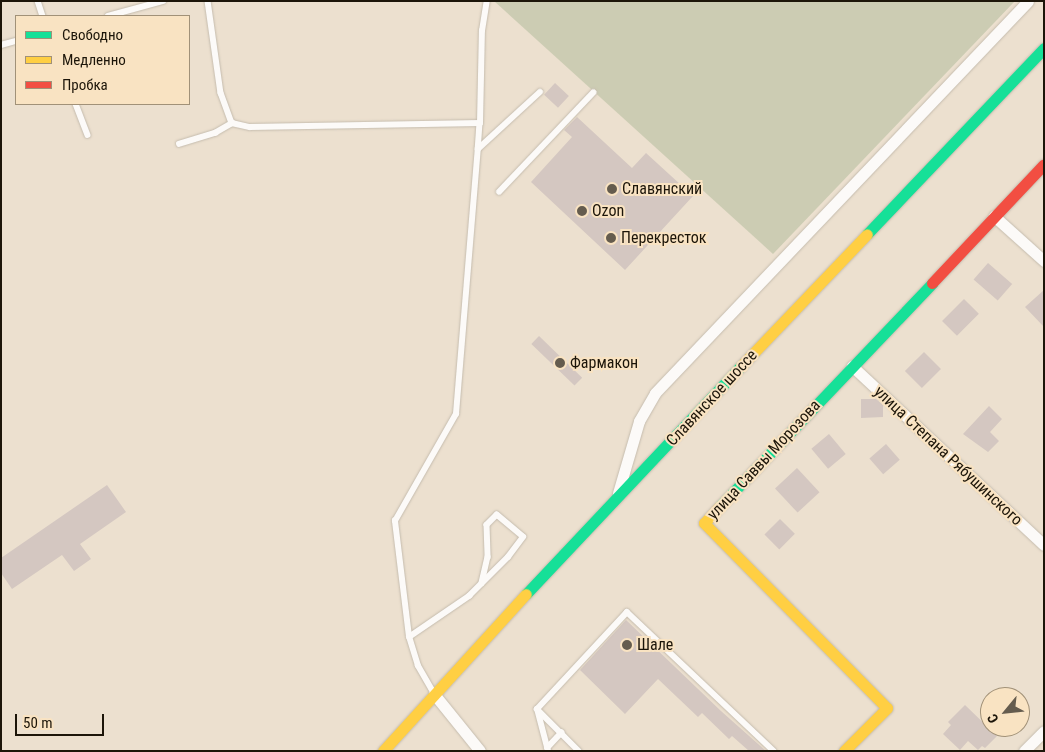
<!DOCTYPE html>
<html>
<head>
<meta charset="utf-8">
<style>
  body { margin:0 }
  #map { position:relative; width:1045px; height:752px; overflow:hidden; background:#ece0cf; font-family:"Roboto Condensed",sans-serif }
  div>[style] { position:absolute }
  .green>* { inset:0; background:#ccccb3 }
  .building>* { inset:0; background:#d4c7c1; transform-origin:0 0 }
  .roads { filter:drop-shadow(0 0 1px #c5bcae) drop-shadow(0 0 1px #c5bcae) }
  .lane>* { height:5.5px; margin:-2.75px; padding:0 2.75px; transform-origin:2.75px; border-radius:2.75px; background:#fcfaf8 }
  .street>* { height:11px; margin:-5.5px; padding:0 5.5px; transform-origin:5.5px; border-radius:5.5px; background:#fcfaf8 }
  .fast>* { height:11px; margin:-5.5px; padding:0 5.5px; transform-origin:5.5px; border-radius:5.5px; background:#16e098 }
  .slow>* { height:11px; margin:-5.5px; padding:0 5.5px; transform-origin:5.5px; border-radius:5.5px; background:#ffcf43 }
  .jam>* { height:11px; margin:-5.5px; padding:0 5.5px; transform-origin:5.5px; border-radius:5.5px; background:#f24e42 }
  .dots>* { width:14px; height:14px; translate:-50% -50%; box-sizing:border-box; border:2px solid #f9e3c2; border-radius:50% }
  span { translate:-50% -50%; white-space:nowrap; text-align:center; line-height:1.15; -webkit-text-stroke:4px #f9e3c2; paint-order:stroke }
  .poi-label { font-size:16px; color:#1c1509 }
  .left { translate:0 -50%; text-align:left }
  .street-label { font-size:16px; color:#1c1509 }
  .frame { position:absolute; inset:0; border:2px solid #1c1509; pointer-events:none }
  .legend { position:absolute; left:15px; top:15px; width:175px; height:90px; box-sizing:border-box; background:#f9e3c2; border:1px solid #a19178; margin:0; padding:6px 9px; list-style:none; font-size:15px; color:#1c1509 }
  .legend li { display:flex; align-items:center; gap:10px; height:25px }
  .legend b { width:25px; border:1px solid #a19178 }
  .north { position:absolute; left:980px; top:687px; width:50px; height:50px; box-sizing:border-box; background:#f9e3c2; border:1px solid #a19178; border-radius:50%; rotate:242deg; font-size:14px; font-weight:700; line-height:20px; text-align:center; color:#1c1509 }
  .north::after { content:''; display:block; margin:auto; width:18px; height:22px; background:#655c4e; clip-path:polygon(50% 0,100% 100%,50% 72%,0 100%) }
  .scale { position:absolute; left:15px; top:714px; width:89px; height:22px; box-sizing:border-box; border:2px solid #1c1509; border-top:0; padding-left:6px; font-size:15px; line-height:18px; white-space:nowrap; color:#1c1509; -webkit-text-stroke:4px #f9e3c2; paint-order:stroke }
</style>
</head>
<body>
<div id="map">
  <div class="green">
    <i style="clip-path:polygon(494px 1px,1015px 1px,773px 254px)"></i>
  </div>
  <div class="building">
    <i style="left:555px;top:83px;width:19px;height:16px;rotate:43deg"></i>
    <i style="clip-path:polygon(577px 117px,632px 168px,646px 153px,693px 196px,625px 270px,531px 182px,572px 137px,564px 130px)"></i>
    <i style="left:988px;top:263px;width:32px;height:22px;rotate:41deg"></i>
    <i style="clip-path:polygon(1044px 290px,1044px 327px,1025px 307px)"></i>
    <i style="left:964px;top:299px;width:21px;height:31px;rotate:45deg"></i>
    <i style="left:539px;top:336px;width:60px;height:11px;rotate:44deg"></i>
    <i style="left:924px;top:352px;width:24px;height:27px;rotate:45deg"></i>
    <i style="clip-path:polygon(861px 399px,876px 399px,883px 405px,883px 417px,861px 418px)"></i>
    <i style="clip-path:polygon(989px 406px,1002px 419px,990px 432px,999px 441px,988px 452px,963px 434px)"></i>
    <i style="left:829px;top:434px;width:26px;height:23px;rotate:50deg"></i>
    <i style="left:886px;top:444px;width:21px;height:22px;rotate:49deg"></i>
    <i style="left:797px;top:468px;width:33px;height:30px;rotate:47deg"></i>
    <i style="clip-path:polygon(107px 485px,126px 512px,80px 544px,91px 559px,74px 571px,62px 555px,12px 589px,1px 573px,1px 558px)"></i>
    <i style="left:780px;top:519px;width:21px;height:22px;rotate:45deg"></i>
    <i style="clip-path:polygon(626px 620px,721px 711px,766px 751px,749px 751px,732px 736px,729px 739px,702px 713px,698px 717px,658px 679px,625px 714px,580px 670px)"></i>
    <i style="clip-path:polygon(965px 705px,997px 736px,985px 748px,982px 746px,978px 750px,968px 741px,960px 750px,943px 734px,951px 725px,948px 722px)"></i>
  </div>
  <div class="roads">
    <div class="lane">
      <i style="left:38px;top:1px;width:16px;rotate:72deg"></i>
      <i style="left:208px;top:1px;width:93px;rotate:82deg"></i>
      <i style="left:221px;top:93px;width:32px;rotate:70deg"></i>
      <i style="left:232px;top:123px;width:18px;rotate:13deg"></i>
      <i style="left:250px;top:127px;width:230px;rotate:-1deg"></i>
      <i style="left:480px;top:123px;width:26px;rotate:94deg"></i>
      <i style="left:108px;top:16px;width:57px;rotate:-15.3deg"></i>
      <i style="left:1px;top:45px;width:16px;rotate:-15deg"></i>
      <i style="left:76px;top:104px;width:33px;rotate:69deg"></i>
      <i style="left:480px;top:123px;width:92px;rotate:-88.8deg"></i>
      <i style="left:482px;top:31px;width:30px;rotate:-81deg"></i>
      <i style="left:179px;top:144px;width:38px;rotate:-17deg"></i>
      <i style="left:215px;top:133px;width:20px;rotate:-30deg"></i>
      <i style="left:499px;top:192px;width:137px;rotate:-46.5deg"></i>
      <i style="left:409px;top:637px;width:73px;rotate:-34.3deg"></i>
      <i style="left:469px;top:596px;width:55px;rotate:-45deg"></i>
      <i style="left:508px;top:557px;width:25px;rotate:-53deg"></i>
      <i style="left:523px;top:537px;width:34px;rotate:-140deg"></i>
      <i style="left:497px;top:515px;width:14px;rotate:135deg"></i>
      <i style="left:487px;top:525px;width:32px;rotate:88deg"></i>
      <i style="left:488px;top:557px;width:27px;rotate:103deg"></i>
      <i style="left:433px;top:692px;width:30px;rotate:-120deg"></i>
      <i style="left:418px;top:666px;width:30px;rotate:-107deg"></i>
      <i style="left:409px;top:637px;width:117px;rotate:-96.9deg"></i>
      <i style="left:395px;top:521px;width:123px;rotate:-60.3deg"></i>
      <i style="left:456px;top:414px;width:266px;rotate:-85.3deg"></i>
      <i style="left:478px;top:149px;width:84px;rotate:-42.6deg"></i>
      <i style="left:537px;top:709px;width:132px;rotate:-47.1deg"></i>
      <i style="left:627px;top:612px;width:202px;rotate:43.4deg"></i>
      <i style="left:547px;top:748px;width:21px;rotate:-47deg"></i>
      <i style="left:548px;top:751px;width:43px;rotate:-104.7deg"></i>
      <i style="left:537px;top:709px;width:59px;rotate:45deg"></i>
    </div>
    <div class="street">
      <i style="left:994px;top:216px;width:67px;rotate:42deg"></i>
      <i style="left:852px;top:366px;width:262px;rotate:43deg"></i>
      <i style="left:618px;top:493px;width:75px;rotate:-73.7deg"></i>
      <i style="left:639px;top:421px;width:32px;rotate:-60deg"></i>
      <i style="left:655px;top:393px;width:541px;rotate:-46.42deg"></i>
      <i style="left:434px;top:694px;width:73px;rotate:51.1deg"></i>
      <i style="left:1024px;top:751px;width:28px;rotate:-45deg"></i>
    </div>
    <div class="fast">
      <i style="left:867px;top:234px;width:257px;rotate:-46.4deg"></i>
      <i style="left:720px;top:506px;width:308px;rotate:-46.4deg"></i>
      <i style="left:526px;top:594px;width:313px;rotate:-46.7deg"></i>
    </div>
    <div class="slow">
      <i style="left:741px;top:366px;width:182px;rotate:-46.3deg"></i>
      <i style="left:720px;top:506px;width:23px;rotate:133deg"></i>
      <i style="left:704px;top:523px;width:260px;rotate:45.3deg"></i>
      <i style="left:887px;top:708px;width:61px;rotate:135deg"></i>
      <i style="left:383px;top:751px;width:212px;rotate:-47.7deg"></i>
    </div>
    <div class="jam">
      <i style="left:932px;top:283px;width:163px;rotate:-46.7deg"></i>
    </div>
  </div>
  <div class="dots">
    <i style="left:612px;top:189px;background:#655c4e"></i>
    <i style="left:582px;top:211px;background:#655c4e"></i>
    <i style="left:611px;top:238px;background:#655c4e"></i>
    <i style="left:560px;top:363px;background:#655c4e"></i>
    <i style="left:627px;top:645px;background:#655c4e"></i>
  </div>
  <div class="poi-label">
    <span class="left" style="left:622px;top:189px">Славянский</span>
    <span class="left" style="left:592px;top:211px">Ozon</span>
    <span class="left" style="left:621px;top:238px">Перекресток</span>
    <span class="left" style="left:570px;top:363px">Фармакон</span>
    <span class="left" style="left:637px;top:645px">Шале</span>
  </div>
  <div class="street-label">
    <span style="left:712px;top:398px;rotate:-47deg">Славянское шоссе</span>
    <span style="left:948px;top:456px;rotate:43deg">улица Степана Рябушинского</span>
    <span style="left:764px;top:460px;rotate:-47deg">улица Саввы Морозова</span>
  </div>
  <div class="frame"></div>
  <ul class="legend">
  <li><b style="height:6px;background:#16e098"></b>Свободно</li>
  <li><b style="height:6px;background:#ffcf43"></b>Медленно</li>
  <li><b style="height:6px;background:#f24e42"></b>Пробка</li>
  </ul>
  <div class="north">С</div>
  <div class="scale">50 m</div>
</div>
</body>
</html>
